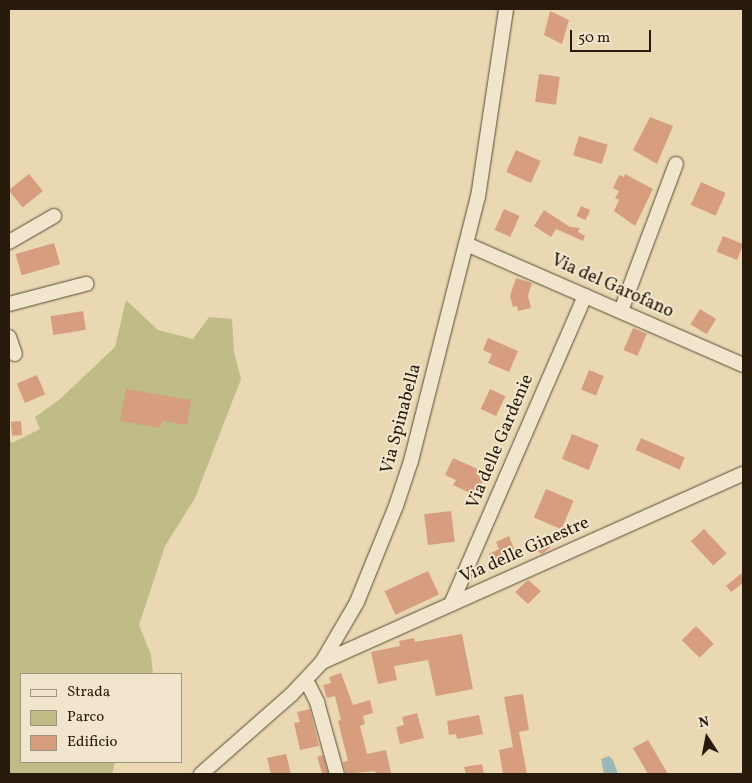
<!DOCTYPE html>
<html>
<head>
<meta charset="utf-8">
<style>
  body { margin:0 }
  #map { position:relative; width:752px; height:783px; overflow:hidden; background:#e9d8b2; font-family:Vollkorn,serif }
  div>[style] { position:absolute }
  .green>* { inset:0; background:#bfbc87 }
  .water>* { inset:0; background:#9cb7b7 }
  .building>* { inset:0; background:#d69d7f; transform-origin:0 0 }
  .roads { filter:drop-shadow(0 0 1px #584a34) drop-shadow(0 0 1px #584a34) }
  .minor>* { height:14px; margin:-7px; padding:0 7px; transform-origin:7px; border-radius:7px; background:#f1e6cd }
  span { translate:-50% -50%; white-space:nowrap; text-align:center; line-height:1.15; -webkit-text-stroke:4px #f1e6cd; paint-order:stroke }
  .street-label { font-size:18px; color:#281a0a }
  .frame { position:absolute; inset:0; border:10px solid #281a0a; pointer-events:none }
  .legend { position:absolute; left:20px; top:673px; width:162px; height:90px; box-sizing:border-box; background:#f1e6cd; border:1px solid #a1947f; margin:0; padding:6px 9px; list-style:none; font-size:15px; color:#281a0a }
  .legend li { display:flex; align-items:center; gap:10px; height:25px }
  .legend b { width:25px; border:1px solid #a1947f }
  .north { position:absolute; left:682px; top:713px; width:50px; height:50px; -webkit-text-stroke:4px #f1e6cd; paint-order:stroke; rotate:349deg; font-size:14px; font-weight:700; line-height:20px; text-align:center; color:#281a0a }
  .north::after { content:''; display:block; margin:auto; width:18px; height:22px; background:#281a0a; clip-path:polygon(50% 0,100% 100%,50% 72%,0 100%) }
  .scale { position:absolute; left:570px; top:30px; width:81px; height:22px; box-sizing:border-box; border:2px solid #281a0a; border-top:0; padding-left:6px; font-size:15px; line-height:18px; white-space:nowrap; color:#281a0a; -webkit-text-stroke:4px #f1e6cd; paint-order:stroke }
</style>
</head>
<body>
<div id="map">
  <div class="green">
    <i style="clip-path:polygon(126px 300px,158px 330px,193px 339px,209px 317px,232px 319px,234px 352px,241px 379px,195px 498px,165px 546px,139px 625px,151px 655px,153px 674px,21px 674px,21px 762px,115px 762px,112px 774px,9px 774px,9px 439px,12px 443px,40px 429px,35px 417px,59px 400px,115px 347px)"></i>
  </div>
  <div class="water">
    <i style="clip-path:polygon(609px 756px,613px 760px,618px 774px,604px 774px,601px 759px)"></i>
  </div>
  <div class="building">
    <i style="clip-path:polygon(550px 11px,569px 20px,562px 44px,544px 35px)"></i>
    <i style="left:539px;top:74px;width:21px;height:28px;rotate:8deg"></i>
    <i style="clip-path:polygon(650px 117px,673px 126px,657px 164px,633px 150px)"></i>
    <i style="left:579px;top:136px;width:30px;height:20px;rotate:17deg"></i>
    <i style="left:516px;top:150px;width:27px;height:24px;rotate:24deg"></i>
    <i style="left:29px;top:174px;width:22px;height:26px;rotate:51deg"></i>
    <i style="clip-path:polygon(625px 174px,653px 189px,635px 226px,614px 211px,619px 200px,615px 198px,619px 191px,613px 188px,619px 175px,624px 177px)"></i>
    <i style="left:701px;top:182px;width:27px;height:25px;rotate:24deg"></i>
    <i style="left:581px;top:206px;width:10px;height:11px;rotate:24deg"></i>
    <i style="left:504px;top:209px;width:17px;height:23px;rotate:24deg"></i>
    <i style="clip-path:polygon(544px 210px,570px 227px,580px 228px,578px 232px,585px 236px,583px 241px,556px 229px,551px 237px,534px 226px)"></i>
    <i style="left:723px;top:236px;width:22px;height:17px;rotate:22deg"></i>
    <i style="left:54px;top:243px;width:22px;height:40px;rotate:74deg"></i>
    <i style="clip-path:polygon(516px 278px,532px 283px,528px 296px,531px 308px,518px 311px,517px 306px,513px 307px,510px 296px)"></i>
    <i style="left:700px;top:309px;width:19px;height:18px;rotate:32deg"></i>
    <i style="left:83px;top:311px;width:19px;height:33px;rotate:81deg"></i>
    <i style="left:633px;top:328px;width:15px;height:24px;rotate:23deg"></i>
    <i style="clip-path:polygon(488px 338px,518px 351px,509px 372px,488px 363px,492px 354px,483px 350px)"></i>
    <i style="left:589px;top:370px;width:16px;height:21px;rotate:22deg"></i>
    <i style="left:37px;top:375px;width:21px;height:22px;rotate:67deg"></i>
    <i style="clip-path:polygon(126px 389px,191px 400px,187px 425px,162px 421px,160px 428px,120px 421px)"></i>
    <i style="left:490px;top:389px;width:17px;height:22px;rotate:25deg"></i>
    <i style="left:21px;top:421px;width:14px;height:10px;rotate:86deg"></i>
    <i style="left:572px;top:434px;width:29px;height:27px;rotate:22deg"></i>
    <i style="left:641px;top:438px;width:48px;height:13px;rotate:24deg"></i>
    <i style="clip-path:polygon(453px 458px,487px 473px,476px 496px,453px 485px,456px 480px,445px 475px)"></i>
    <i style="left:546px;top:489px;width:30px;height:31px;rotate:23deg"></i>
    <i style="left:451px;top:511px;width:31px;height:27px;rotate:83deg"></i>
    <i style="left:704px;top:529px;width:33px;height:18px;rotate:47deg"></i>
    <i style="clip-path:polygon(509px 536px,518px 559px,495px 568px,489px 554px,499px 549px,496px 542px)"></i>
    <i style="clip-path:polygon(540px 539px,551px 547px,542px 554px,533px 548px)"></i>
    <i style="left:428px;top:571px;width:26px;height:48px;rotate:65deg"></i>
    <i style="clip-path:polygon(743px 572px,743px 583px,731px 592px,726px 586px)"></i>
    <i style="clip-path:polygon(528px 580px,541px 591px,528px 604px,515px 592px)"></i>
    <i style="left:696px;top:626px;width:25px;height:20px;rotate:45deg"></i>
    <i style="clip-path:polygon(462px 634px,473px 689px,436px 696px,428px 660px,394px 666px,397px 680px,378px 684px,371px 652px,400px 646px,399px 641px,414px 638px,415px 642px)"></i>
    <i style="clip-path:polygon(341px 673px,353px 705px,370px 700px,373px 713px,363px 716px,365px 724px,360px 726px,367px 754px,386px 750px,391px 773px,376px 774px,375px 771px,346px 774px,343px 762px,348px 761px,338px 721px,341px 720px,335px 696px,327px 698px,323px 685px,331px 683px,329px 677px)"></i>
    <i style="clip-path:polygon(523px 694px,529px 730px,519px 732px,527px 774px,503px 774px,499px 750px,513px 747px,504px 697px)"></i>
    <i style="clip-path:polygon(310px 709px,319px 746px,300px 750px,294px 723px,300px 722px,297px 712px)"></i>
    <i style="clip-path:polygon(417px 713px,424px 738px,400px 744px,396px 727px,404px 725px,402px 717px)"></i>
    <i style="clip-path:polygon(479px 715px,483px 734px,457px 739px,456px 734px,449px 735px,447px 721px)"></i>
    <i style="clip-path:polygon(648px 740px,668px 774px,648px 774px,633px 748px)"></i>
    <i style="clip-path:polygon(286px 754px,291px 774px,271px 774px,267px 758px)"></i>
    <i style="left:323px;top:755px;width:19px;height:6px;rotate:74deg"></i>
    <i style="clip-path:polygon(482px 764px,484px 774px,466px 774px,464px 767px)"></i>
  </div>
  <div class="roads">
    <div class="minor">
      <i style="left:9px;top:242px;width:52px;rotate:-30deg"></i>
      <i style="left:466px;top:244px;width:302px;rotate:23.6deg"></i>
      <i style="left:9px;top:304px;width:80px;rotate:-14.6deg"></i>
      <i style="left:621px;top:311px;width:157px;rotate:-69.5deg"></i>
      <i style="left:9px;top:337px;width:18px;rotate:71deg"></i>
      <i style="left:451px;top:604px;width:336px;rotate:-66.5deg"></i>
      <i style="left:322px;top:662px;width:461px;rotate:-24.1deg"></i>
      <i style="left:306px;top:680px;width:25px;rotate:63deg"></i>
      <i style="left:317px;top:702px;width:75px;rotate:74.5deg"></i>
      <i style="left:201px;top:774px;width:120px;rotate:-41.3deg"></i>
      <i style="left:291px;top:695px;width:45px;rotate:-46.8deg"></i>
      <i style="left:322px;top:662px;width:69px;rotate:-59.7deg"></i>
      <i style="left:357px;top:602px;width:104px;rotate:-67.9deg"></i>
      <i style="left:396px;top:506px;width:47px;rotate:-71.6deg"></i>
      <i style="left:411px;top:461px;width:272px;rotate:-75.8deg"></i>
      <i style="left:478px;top:197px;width:190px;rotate:-81.5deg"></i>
    </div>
  </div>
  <div class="street-label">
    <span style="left:612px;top:287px;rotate:24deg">Via del Garofano</span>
    <span style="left:402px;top:419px;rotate:-75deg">Via Spinabella</span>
    <span style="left:501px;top:442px;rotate:-67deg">Via delle Gardenie</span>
    <span style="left:525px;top:551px;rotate:-24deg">Via delle Ginestre</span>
  </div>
  <div class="frame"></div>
  <ul class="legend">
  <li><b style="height:6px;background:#f1e6cd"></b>Strada</li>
  <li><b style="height:14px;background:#bfbc87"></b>Parco</li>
  <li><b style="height:14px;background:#d69d7f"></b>Edificio</li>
  </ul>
  <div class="north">N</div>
  <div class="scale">50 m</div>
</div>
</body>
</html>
